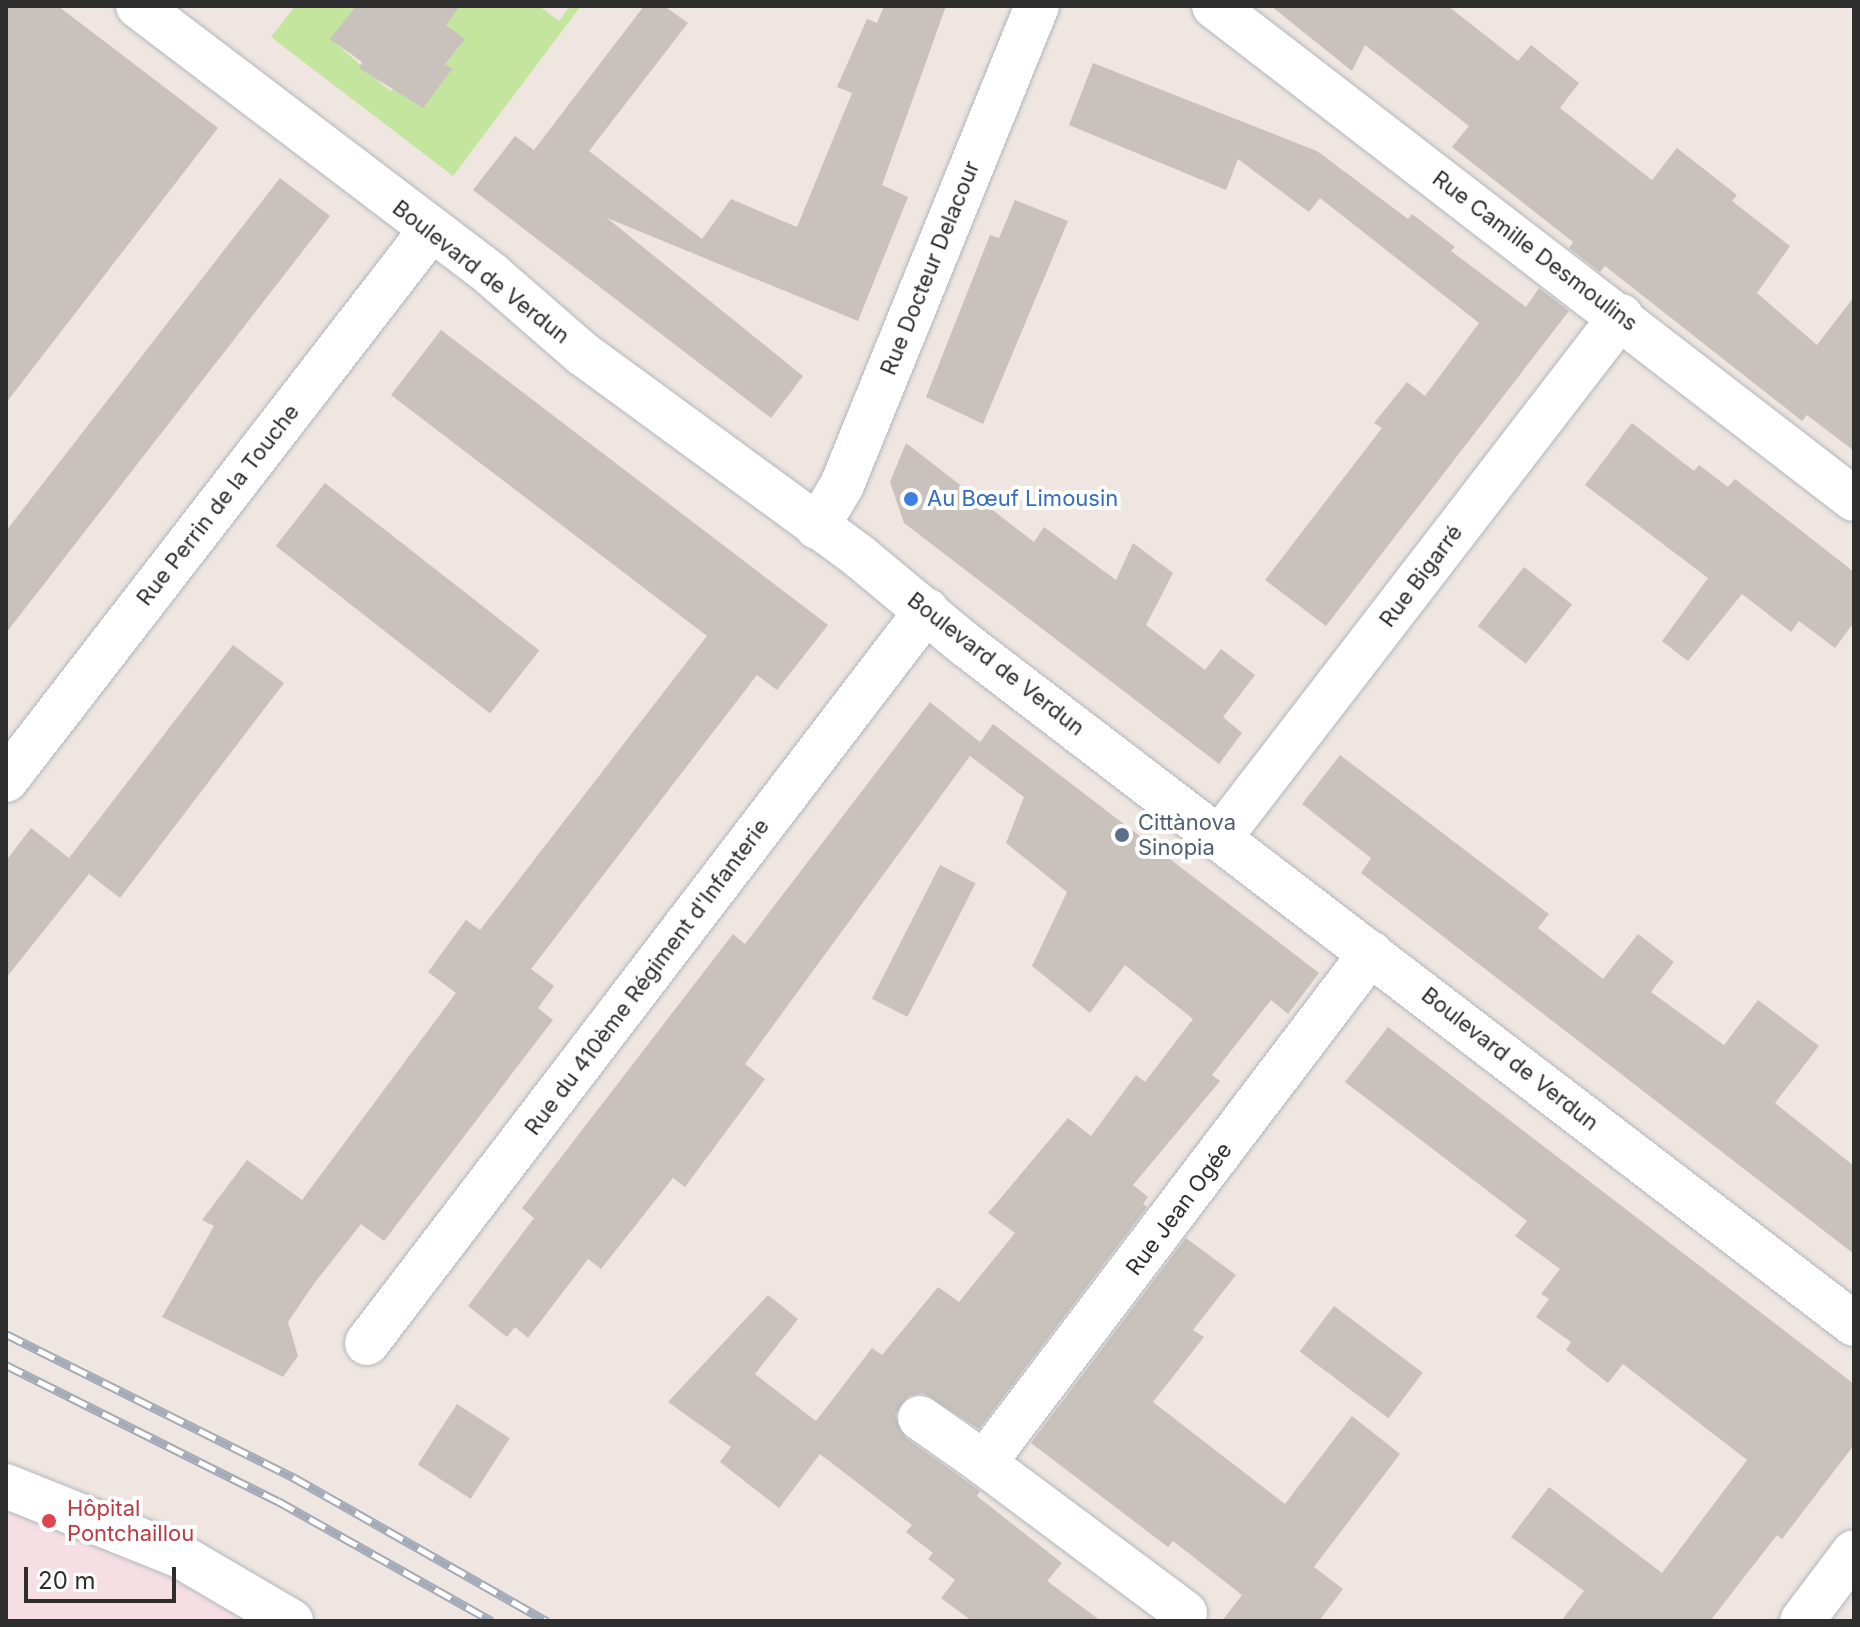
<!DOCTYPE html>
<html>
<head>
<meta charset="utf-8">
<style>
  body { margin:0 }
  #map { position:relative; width:1860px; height:1627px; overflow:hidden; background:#efe6e1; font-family:Inter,sans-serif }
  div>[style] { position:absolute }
  .medical>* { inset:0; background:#f5dfe4 }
  .green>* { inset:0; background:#c3e59e }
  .building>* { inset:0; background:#c8c1bc; transform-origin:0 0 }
  .roads { filter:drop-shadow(0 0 2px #b1b6be) drop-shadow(0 0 2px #b1b6be) }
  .minor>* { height:44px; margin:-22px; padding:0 22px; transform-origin:22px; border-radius:22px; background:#fff }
  .tertiary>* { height:44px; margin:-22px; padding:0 22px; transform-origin:22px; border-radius:22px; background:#fff }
  .secondary>* { height:44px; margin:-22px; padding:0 22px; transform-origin:22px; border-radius:22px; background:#fff }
  .rail>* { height:9px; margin-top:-4.5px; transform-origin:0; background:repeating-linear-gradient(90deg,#fff 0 18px,#a3aab8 0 36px); box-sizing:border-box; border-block:2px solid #a3aab8 }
  .dots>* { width:22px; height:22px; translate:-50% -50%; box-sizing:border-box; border:4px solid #fff; border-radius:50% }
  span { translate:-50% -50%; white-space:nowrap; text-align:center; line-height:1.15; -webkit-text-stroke:8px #fff; paint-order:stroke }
  .street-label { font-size:22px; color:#2e2e2e }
  .shop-label { font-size:22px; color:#366cbe }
  .left { translate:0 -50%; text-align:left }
  .service-label { font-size:22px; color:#4e5e75 }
  .health-label { font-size:22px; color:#be3a42 }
  .frame { position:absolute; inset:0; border:8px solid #2e2e2e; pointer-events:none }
  .scale { position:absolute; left:24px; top:1567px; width:152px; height:36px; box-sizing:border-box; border:4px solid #2e2e2e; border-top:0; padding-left:10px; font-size:24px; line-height:28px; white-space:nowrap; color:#2e2e2e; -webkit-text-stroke:6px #fff; paint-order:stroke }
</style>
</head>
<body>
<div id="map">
  <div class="medical">
    <i style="clip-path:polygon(6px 1486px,291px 1621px,6px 1621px)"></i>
  </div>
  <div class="green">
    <i style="clip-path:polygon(295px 6px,356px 6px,331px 39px,390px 91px,451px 69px,445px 64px,464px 39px,446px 25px,460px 6px,539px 6px,559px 21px,570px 6px,581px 6px,453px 176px,271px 37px)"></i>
  </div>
  <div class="building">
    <i style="clip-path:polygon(6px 6px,58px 6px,218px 128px,6px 403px)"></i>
    <i style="clip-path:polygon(356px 6px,460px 6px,446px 25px,465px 39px,445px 64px,452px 69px,423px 108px,359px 68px,362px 62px,330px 39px)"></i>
    <i style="clip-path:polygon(644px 6px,664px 6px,688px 23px,589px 151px,702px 239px,731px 199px,797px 227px,852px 93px,837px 87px,867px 19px,877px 23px,884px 6px,946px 6px,882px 185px,908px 197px,858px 321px,607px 218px,803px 376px,771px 418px,473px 190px,515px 136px,534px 150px)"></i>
    <i style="clip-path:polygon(1271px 6px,1448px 6px,1518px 61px,1531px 45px,1579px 83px,1560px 108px,1652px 180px,1677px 148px,1737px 195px,1732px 201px,1790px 246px,1757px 293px,1817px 345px,1854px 297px,1854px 451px,1807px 415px,1802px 421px,1605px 266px,1600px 272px,1569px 248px,1573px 242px,1452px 147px,1469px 126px,1365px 45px,1352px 71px)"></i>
    <i style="clip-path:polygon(1093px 63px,1317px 151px,1408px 219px,1412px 214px,1455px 247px,1451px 251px,1526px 307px,1539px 288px,1569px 311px,1326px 626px,1265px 580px,1382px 428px,1374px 423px,1407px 382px,1425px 396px,1479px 323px,1320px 198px,1309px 212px,1238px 159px,1226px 190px,1069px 125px)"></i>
    <i style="clip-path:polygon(280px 178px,330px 216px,6px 633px,6px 531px)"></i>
    <i style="clip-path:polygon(1015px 200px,1068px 221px,983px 424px,926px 397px,990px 235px,999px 238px)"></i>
    <i style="clip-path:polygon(441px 330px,828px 625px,777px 690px,757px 675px,531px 969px,554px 986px,538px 1008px,553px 1020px,384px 1241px,361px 1224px,313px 1285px,288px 1322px,298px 1356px,283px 1377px,162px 1317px,214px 1226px,202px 1220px,247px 1160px,302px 1200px,456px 993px,428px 972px,466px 920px,480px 930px,707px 636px,391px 395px)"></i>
    <i style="clip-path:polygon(1632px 423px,1694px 471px,1699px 465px,1728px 487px,1735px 479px,1854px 572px,1854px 622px,1835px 648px,1799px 621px,1791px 632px,1742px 594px,1688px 661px,1662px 641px,1708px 578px,1585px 485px)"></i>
    <i style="clip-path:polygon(906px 443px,1034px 542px,1044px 527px,1116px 580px,1133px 543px,1173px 573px,1146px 625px,1205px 670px,1221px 649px,1255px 675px,1223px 717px,1242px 733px,1219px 764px,904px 523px,890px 482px)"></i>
    <i style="left:325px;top:483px;width:272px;height:80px;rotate:38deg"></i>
    <i style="left:1524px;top:567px;width:61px;height:75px;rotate:38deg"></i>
    <i style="clip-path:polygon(233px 645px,284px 683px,120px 898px,89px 874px,6px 978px,6px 861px,31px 828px,69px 858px)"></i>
    <i style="clip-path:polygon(930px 702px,980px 742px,993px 724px,1319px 973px,1288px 1014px,1271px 1000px,1212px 1075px,1220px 1081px,1133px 1185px,1148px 1197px,1143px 1204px,1147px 1207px,979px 1429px,923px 1393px,909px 1396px,895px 1415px,906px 1438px,980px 1491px,977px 1496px,1062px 1563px,1047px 1581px,1101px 1621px,972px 1621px,941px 1598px,955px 1580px,928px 1559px,933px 1553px,906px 1532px,912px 1525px,820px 1454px,779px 1508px,720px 1462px,731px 1447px,668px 1402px,768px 1295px,798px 1319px,755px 1374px,816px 1421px,872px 1348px,882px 1355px,938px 1287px,959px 1302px,1015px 1233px,988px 1213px,1068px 1118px,1091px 1136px,1136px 1075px,1145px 1082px,1193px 1019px,1125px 965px,1090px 1013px,1032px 966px,1067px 892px,1006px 843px,1024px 797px,970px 756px,745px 1064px,765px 1079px,685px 1187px,673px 1178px,601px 1269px,588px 1259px,528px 1338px,515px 1327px,507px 1337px,468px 1306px,534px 1218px,522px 1208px,733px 934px,745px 944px)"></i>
    <i style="clip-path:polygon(1340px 755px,1549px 914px,1538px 928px,1603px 979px,1638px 934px,1674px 962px,1651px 992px,1724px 1045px,1758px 1000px,1819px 1046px,1775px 1103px,1854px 1166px,1854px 1254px,1361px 873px,1371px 858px,1302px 804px)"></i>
    <i style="left:940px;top:865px;width:40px;height:150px;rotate:27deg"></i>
    <i style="clip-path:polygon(1388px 1027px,1854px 1384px,1854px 1445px,1782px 1539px,1777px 1535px,1710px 1621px,1561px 1621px,1584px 1591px,1511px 1537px,1549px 1487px,1662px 1573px,1747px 1460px,1623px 1364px,1608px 1383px,1566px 1350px,1571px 1342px,1536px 1317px,1549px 1299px,1541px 1294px,1560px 1269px,1515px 1236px,1527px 1221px,1345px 1082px)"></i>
    <i style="clip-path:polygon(1186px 1238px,1236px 1275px,1193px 1330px,1204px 1337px,1153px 1402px,1285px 1504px,1352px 1416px,1400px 1454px,1314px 1567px,1343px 1589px,1319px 1621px,1222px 1621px,1242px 1595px,1173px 1541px,1168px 1547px,1031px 1443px)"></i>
    <i style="left:1334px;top:1306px;width:111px;height:57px;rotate:37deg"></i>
    <i style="left:457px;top:1404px;width:63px;height:72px;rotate:33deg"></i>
  </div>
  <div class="roads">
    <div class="minor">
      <i style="left:1214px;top:6px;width:808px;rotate:37.61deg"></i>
      <i style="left:817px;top:527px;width:49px;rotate:-59.2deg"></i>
      <i style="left:842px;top:485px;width:517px;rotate:-67.85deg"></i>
      <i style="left:6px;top:780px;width:694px;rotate:-52.32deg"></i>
      <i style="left:1221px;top:836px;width:656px;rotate:-52.43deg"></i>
      <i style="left:367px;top:1343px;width:922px;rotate:-52.62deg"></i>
      <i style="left:920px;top:1418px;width:78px;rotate:35.1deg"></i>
      <i style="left:1185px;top:1613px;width:251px;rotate:-143.3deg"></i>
      <i style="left:984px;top:1463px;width:640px;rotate:-52.81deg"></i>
      <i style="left:1802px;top:1621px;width:86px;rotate:-53deg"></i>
    </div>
    <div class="tertiary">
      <i style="left:6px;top:1486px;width:188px;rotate:21.9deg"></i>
      <i style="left:180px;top:1556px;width:129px;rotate:30.4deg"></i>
    </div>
    <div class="secondary">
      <i style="left:138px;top:6px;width:445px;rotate:37.2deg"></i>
      <i style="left:492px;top:275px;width:121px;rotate:41deg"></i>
      <i style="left:583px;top:354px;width:343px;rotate:36.2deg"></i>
      <i style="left:860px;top:557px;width:138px;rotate:39.7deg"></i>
      <i style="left:966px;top:645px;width:1118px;rotate:37.4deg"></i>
    </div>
  </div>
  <div class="rail">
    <i style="left:6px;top:1334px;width:321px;rotate:26.5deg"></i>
    <i style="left:293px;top:1477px;width:292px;rotate:29.6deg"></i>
    <i style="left:6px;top:1365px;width:304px;rotate:26.6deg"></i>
    <i style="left:278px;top:1501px;width:245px;rotate:29.3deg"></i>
  </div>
  <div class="dots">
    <i style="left:911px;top:499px;background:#3f7fe0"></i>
    <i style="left:1122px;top:835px;background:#5c6f8a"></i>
    <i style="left:49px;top:1521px;background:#e0444e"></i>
  </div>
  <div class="street-label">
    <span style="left:1535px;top:251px;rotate:37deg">Rue Camille Desmoulins</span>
    <span style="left:930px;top:268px;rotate:-68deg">Rue Docteur Delacour</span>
    <span style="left:481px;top:272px;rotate:38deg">Boulevard de Verdun</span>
    <span style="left:218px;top:505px;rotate:-52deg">Rue Perrin de la Touche</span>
    <span style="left:1421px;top:576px;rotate:-53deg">Rue Bigarré</span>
    <span style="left:996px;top:664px;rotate:38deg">Boulevard de Verdun</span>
    <span style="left:647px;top:977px;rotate:-53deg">Rue du 410ème Régiment d'Infanterie</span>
    <span style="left:1510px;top:1059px;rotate:38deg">Boulevard de Verdun</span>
    <span style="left:1179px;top:1209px;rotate:-53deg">Rue Jean Ogée</span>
  </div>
  <div class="shop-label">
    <span class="left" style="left:927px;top:499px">Au Bœuf Limousin</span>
  </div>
  <div class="service-label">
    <span class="left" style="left:1138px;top:835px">Cittànova<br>Sinopia</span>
  </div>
  <div class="health-label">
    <span class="left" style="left:67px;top:1521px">Hôpital<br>Pontchaillou</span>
  </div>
  <div class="frame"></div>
  <div class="scale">20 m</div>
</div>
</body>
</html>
